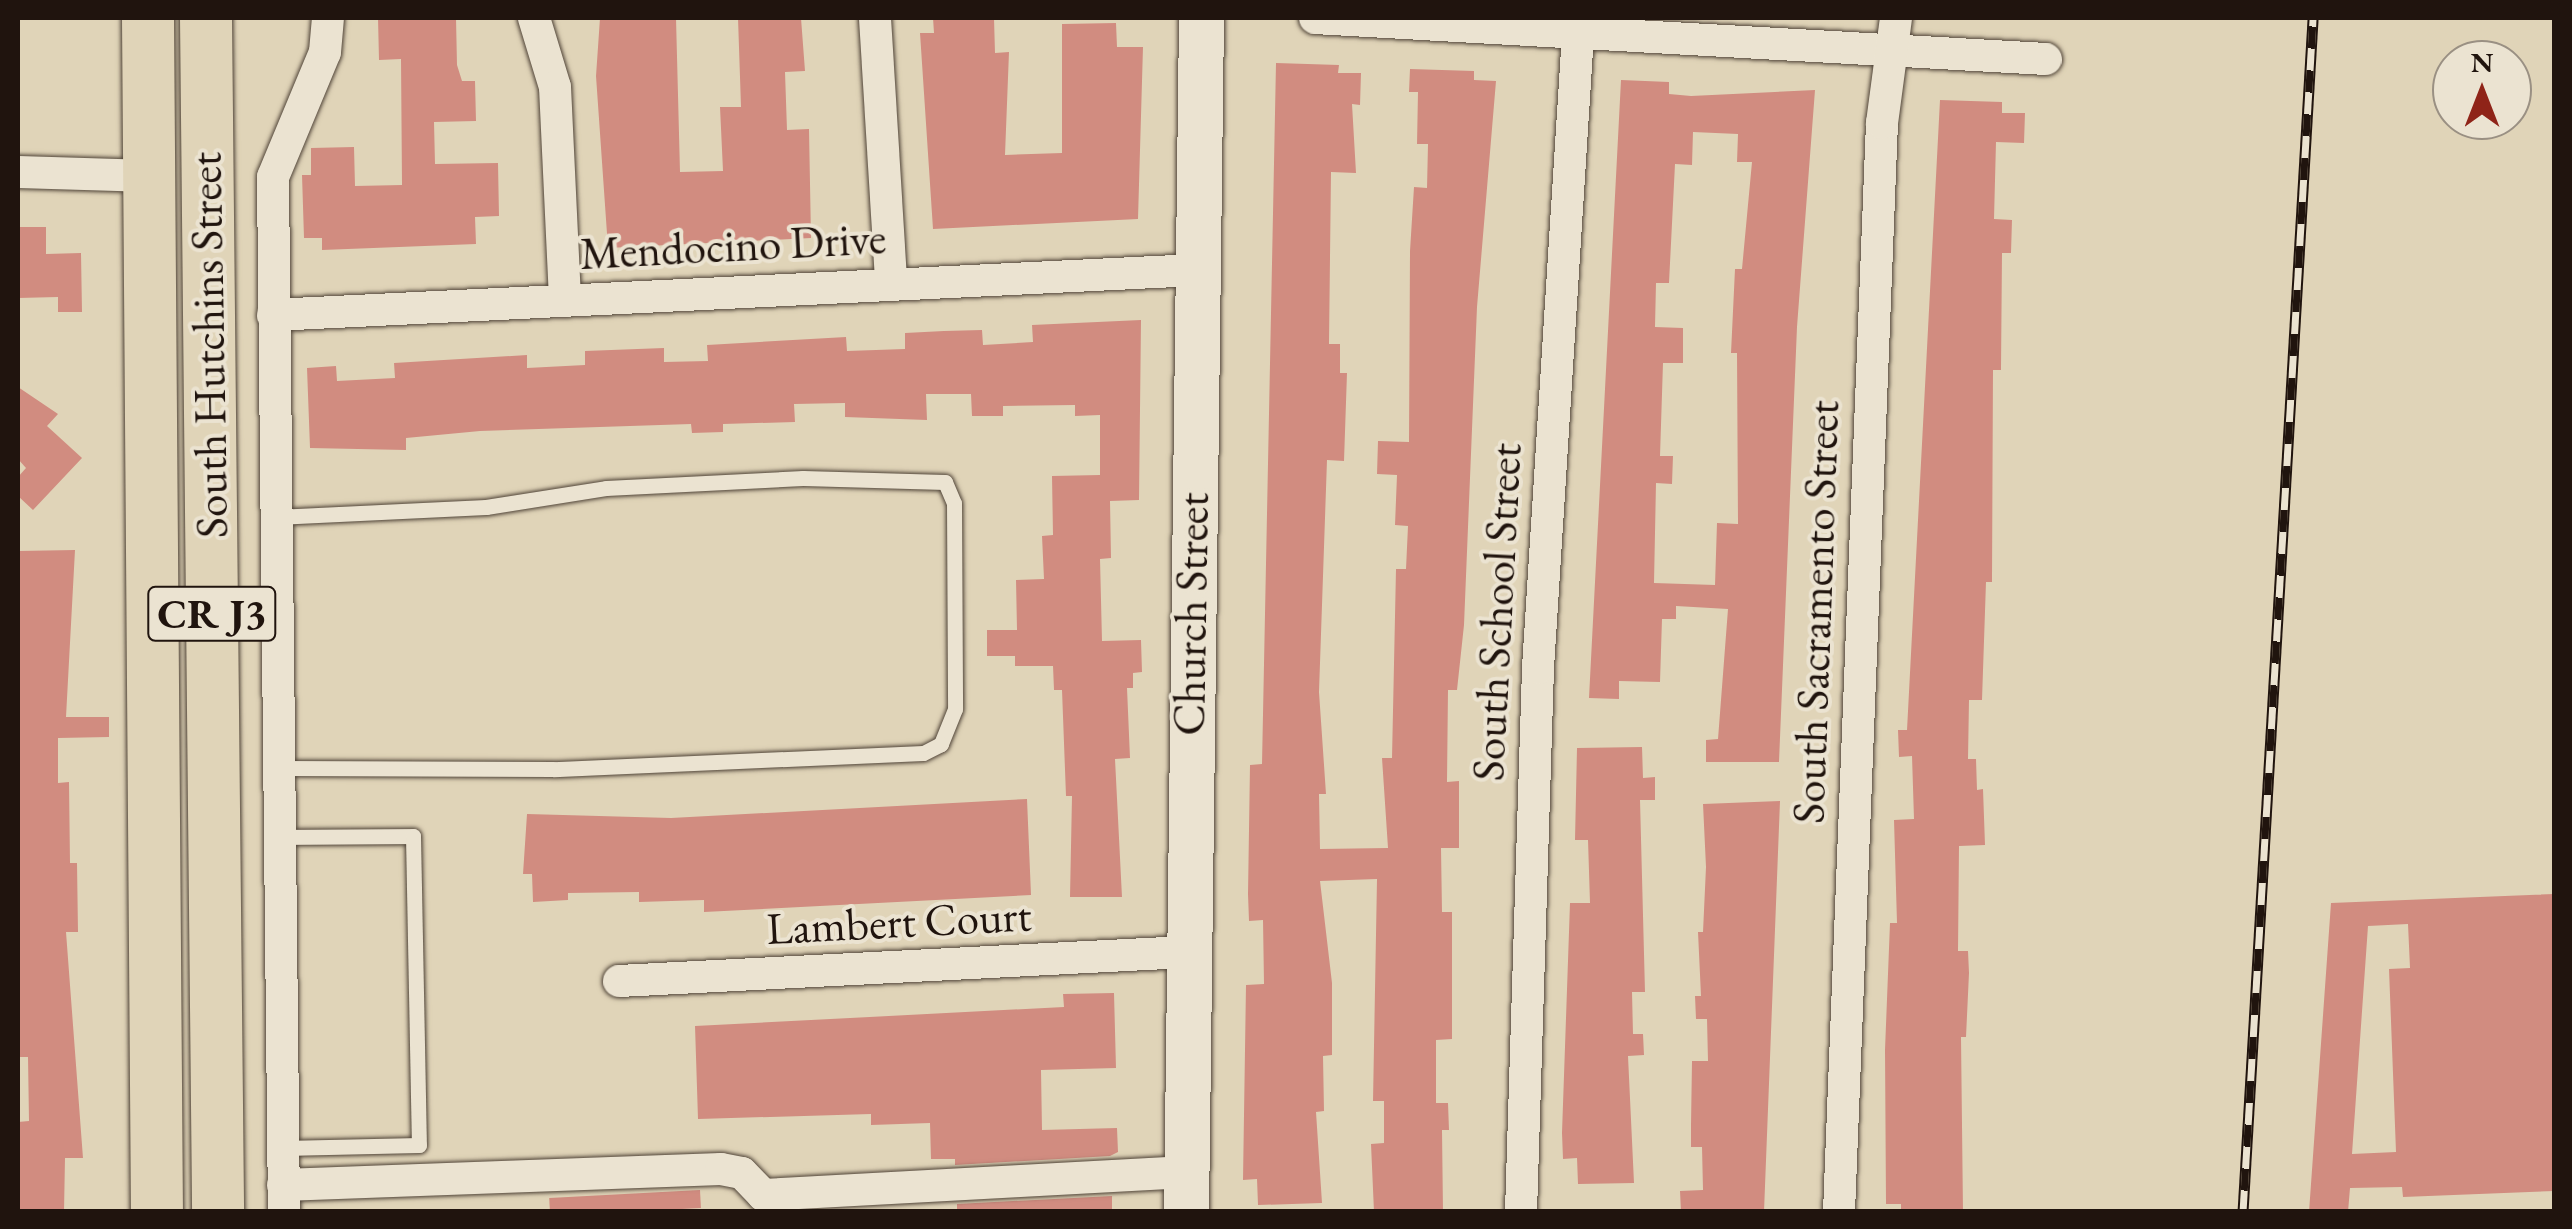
<!DOCTYPE html>
<html>
<head>
<meta charset="utf-8">
<style>
  body { margin:0 }
  #map { position:relative; width:2572px; height:1229px; overflow:hidden; background:#e0d4b8; font-family:"EB Garamond",serif }
  div>[style] { position:absolute }
  .building>* { inset:0; background:#d18c80; transform-origin:0 0 }
  .roads { filter:drop-shadow(0 0 2px #504438) drop-shadow(0 0 2px #504438) }
  .lane>* { height:15px; margin:-7.5px; padding:0 7.5px; transform-origin:7.5px; border-radius:7.5px; background:#ebe3d1 }
  .street>* { height:32px; margin:-16px; padding:0 16px; transform-origin:16px; border-radius:16px; background:#ebe3d1 }
  .secondary>* { height:45px; margin:-22.5px; padding:0 22.5px; transform-origin:22.5px; border-radius:22.5px; background:#ebe3d1 }
  .primary>* { height:52px; margin:-26px; padding:0 26px; transform-origin:26px; border-radius:26px; background:#e0d4b8 }
  .rail>* { height:11px; margin-top:-5.5px; transform-origin:0; background:repeating-linear-gradient(90deg,#ebe3d1 0 22px,#20140e 0 44px); box-sizing:border-box; border-block:2px solid #20140e }
  span { translate:-50% -50%; white-space:nowrap; text-align:center; line-height:1.15; -webkit-text-stroke:8px #ebe3d1; paint-order:stroke }
  .shield-label span { padding:2px 8px; background:#ebe3d1; border:2px solid; border-radius:8px; -webkit-text-stroke-width:0 }
  .shield-label { font-size:42px; color:#20140e; font-weight:700 }
  .street-label { font-size:45px; color:#20140e }
  .frame { position:absolute; inset:0; border:20px solid #20140e; pointer-events:none }
  .north { position:absolute; left:2432px; top:40px; width:100px; height:100px; box-sizing:border-box; background:#ebe3d1; border:2px solid #9a9083; border-radius:50%; rotate:0deg; font-size:28px; font-weight:700; line-height:40px; text-align:center; color:#20140e }
  .north::after { content:''; display:block; margin:auto; width:35px; height:45px; background:#8f2418; clip-path:polygon(50% 0,100% 100%,50% 72%,0 100%) }
</style>
</head>
<body>
<div id="map">
  <div class="building">
    <i style="clip-path:polygon(378px 18px,456px 18px,457px 65px,462px 81px,475px 81px,476px 121px,434px 122px,435px 164px,498px 163px,499px 216px,475px 217px,476px 244px,322px 250px,322px 238px,304px 238px,302px 175px,311px 175px,311px 148px,354px 147px,355px 186px,402px 185px,401px 59px,379px 60px)"></i>
    <i style="clip-path:polygon(600px 18px,676px 18px,680px 172px,723px 171px,720px 107px,741px 107px,738px 18px,801px 18px,805px 71px,785px 72px,787px 130px,809px 129px,811px 238px,608px 248px,596px 76px)"></i>
    <i style="clip-path:polygon(933px 18px,994px 18px,995px 53px,1009px 52px,1005px 155px,1062px 153px,1062px 24px,1116px 23px,1117px 47px,1143px 47px,1138px 219px,933px 229px,920px 33px,934px 33px)"></i>
    <i style="clip-path:polygon(1276px 63px,1339px 65px,1338px 73px,1361px 73px,1360px 105px,1352px 104px,1356px 173px,1331px 172px,1329px 344px,1340px 344px,1340px 373px,1347px 373px,1344px 461px,1327px 460px,1319px 692px,1326px 794px,1319px 794px,1320px 849px,1388px 848px,1382px 758px,1392px 758px,1396px 569px,1406px 569px,1408px 526px,1395px 525px,1397px 475px,1377px 474px,1378px 441px,1409px 442px,1410px 251px,1414px 187px,1427px 188px,1428px 144px,1417px 144px,1418px 92px,1409px 92px,1410px 69px,1474px 71px,1474px 80px,1496px 81px,1477px 307px,1464px 625px,1457px 690px,1448px 690px,1447px 782px,1459px 781px,1459px 848px,1441px 848px,1442px 912px,1452px 912px,1452px 1039px,1436px 1040px,1436px 1103px,1448px 1103px,1449px 1130px,1442px 1130px,1443px 1212px,1374px 1212px,1371px 1144px,1384px 1143px,1384px 1101px,1373px 1101px,1377px 879px,1320px 881px,1332px 983px,1332px 1055px,1323px 1056px,1324px 1111px,1316px 1112px,1322px 1203px,1258px 1205px,1257px 1179px,1243px 1180px,1246px 985px,1264px 984px,1263px 920px,1249px 921px,1248px 894px,1250px 765px,1262px 764px)"></i>
    <i style="clip-path:polygon(evenodd,1621px 80px,1669px 82px,1669px 94px,1691px 96px,1815px 90px,1797px 327px,1779px 762px,1706px 762px,1706px 740px,1718px 739px,1728px 609px,1676px 606px,1676px 619px,1662px 619px,1660px 682px,1619px 681px,1619px 699px,1589px 698px,1621px 80px,1693px 132px,1738px 134px,1737px 162px,1752px 162px,1742px 269px,1735px 269px,1731px 353px,1737px 353px,1738px 524px,1717px 523px,1715px 585px,1654px 583px,1656px 483px,1672px 484px,1673px 456px,1660px 456px,1663px 363px,1683px 363px,1683px 328px,1655px 327px,1656px 283px,1669px 283px,1675px 164px,1692px 165px,1693px 132px)"></i>
    <i style="clip-path:polygon(1940px 100px,2002px 102px,2002px 113px,2025px 113px,2024px 143px,1996px 142px,1994px 219px,2012px 220px,2011px 253px,2002px 253px,2001px 370px,1993px 370px,1992px 582px,1986px 582px,1982px 700px,1969px 700px,1968px 759px,1976px 759px,1977px 790px,1983px 789px,1985px 845px,1959px 846px,1958px 951px,1968px 951px,1969px 973px,1966px 1037px,1961px 1037px,1963px 1212px,1901px 1212px,1901px 1204px,1886px 1204px,1885px 1050px,1890px 923px,1897px 923px,1894px 820px,1914px 819px,1912px 756px,1899px 757px,1898px 730px,1907px 730px)"></i>
    <i style="clip-path:polygon(18px 227px,46px 227px,46px 254px,81px 253px,82px 312px,58px 312px,58px 297px,18px 298px)"></i>
    <i style="clip-path:polygon(1141px 320px,1139px 500px,1110px 501px,1111px 558px,1100px 559px,1102px 641px,1141px 640px,1142px 672px,1133px 673px,1133px 688px,1127px 688px,1130px 758px,1115px 759px,1122px 897px,1070px 897px,1072px 796px,1066px 796px,1062px 690px,1054px 690px,1053px 666px,1015px 666px,1015px 656px,987px 656px,987px 630px,1017px 630px,1016px 580px,1044px 579px,1042px 536px,1053px 535px,1052px 476px,1100px 475px,1100px 415px,1075px 416px,1075px 405px,1003px 406px,1003px 416px,972px 416px,971px 394px,926px 394px,927px 420px,845px 417px,845px 403px,794px 404px,795px 422px,723px 424px,723px 432px,692px 433px,691px 424px,480px 431px,406px 438px,406px 450px,310px 448px,307px 368px,336px 366px,337px 381px,395px 378px,394px 363px,527px 355px,527px 368px,585px 365px,585px 351px,664px 348px,664px 362px,708px 361px,707px 345px,846px 337px,847px 351px,905px 349px,905px 333px,944px 331px,982px 330px,983px 345px,1033px 342px,1032px 325px)"></i>
    <i style="clip-path:polygon(18px 387px,58px 414px,47px 426px,82px 458px,33px 510px,18px 496px,18px 477px,26px 468px,18px 459px)"></i>
    <i style="clip-path:polygon(75px 550px,66px 717px,109px 717px,109px 737px,58px 738px,58px 783px,69px 782px,70px 863px,77px 863px,78px 932px,66px 932px,83px 1158px,65px 1158px,64px 1212px,18px 1212px,18px 1122px,29px 1121px,28px 1057px,18px 1057px,18px 551px)"></i>
    <i style="clip-path:polygon(1642px 747px,1643px 778px,1655px 777px,1655px 800px,1640px 800px,1645px 992px,1632px 992px,1633px 1034px,1643px 1034px,1644px 1055px,1628px 1056px,1634px 1183px,1578px 1184px,1577px 1158px,1563px 1159px,1562px 1133px,1570px 903px,1590px 903px,1588px 840px,1575px 840px,1577px 748px)"></i>
    <i style="clip-path:polygon(1027px 799px,1031px 895px,704px 912px,704px 900px,639px 902px,639px 892px,568px 893px,568px 900px,533px 902px,532px 874px,523px 874px,527px 814px,671px 818px)"></i>
    <i style="clip-path:polygon(1780px 801px,1764px 1212px,1681px 1212px,1680px 1191px,1703px 1190px,1702px 1147px,1691px 1147px,1691px 1125px,1692px 1061px,1708px 1061px,1707px 1019px,1696px 1019px,1695px 996px,1701px 996px,1698px 932px,1703px 932px,1706px 867px,1703px 804px)"></i>
    <i style="clip-path:polygon(evenodd,2554px 894px,2554px 1191px,2403px 1197px,2402px 1187px,2350px 1188px,2348px 1212px,2309px 1212px,2331px 903px,2554px 894px,2408px 924px,2410px 968px,2389px 969px,2396px 1152px,2352px 1154px,2368px 926px,2408px 924px)"></i>
    <i style="clip-path:polygon(1114px 993px,1116px 1068px,1041px 1070px,1042px 1130px,1117px 1128px,1118px 1152px,1110px 1156px,955px 1165px,955px 1159px,931px 1159px,930px 1123px,871px 1125px,871px 1114px,698px 1119px,695px 1026px,1064px 1007px,1063px 994px)"></i>
    <i style="left:700px;top:1190px;width:18px;height:151px;rotate:87deg"></i>
    <i style="clip-path:polygon(1112px 1196px,1112px 1212px,957px 1212px,957px 1204px)"></i>
  </div>
  <div class="roads">
    <div class="lane">
      <i style="left:276px;top:517px;width:210px;rotate:-2.7deg"></i>
      <i style="left:486px;top:507px;width:121px;rotate:-9deg"></i>
      <i style="left:606px;top:488px;width:197px;rotate:-2.9deg"></i>
      <i style="left:803px;top:478px;width:142px;rotate:1.6deg"></i>
      <i style="left:945px;top:482px;width:23px;rotate:67deg"></i>
      <i style="left:954px;top:503px;width:206px;rotate:89.7deg"></i>
      <i style="left:955px;top:709px;width:38px;rotate:112deg"></i>
      <i style="left:941px;top:744px;width:20px;rotate:153deg"></i>
      <i style="left:923px;top:753px;width:370px;rotate:177.5deg"></i>
      <i style="left:553px;top:769px;width:273px;rotate:-179.8deg"></i>
      <i style="left:281px;top:837px;width:132px;rotate:-0.4deg"></i>
      <i style="left:413px;top:836px;width:309px;rotate:88.9deg"></i>
      <i style="left:419px;top:1145px;width:136px;rotate:178.7deg"></i>
    </div>
    <div class="street">
      <i style="left:534px;top:18px;width:72px;rotate:73.1deg"></i>
      <i style="left:555px;top:87px;width:212px;rotate:87.3deg"></i>
      <i style="left:875px;top:18px;width:265px;rotate:86.5deg"></i>
      <i style="left:1315px;top:18px;width:732px;rotate:3.21deg"></i>
      <i style="left:18px;top:172px;width:133px;rotate:1.7deg"></i>
      <i style="left:273px;top:315px;width:926px;rotate:-2.79deg"></i>
      <i style="left:619px;top:981px;width:567px;rotate:-2.93deg"></i>
      <i style="left:283px;top:1185px;width:438px;rotate:-2.1deg"></i>
      <i style="left:721px;top:1169px;width:21px;rotate:11deg"></i>
      <i style="left:742px;top:1173px;width:30px;rotate:46deg"></i>
      <i style="left:763px;top:1195px;width:424px;rotate:-3.1deg"></i>
      <i style="left:284px;top:1212px;width:1035px;rotate:-90.61deg"></i>
      <i style="left:273px;top:177px;width:135px;rotate:-67.4deg"></i>
      <i style="left:325px;top:52px;width:34px;rotate:-85deg"></i>
      <i style="left:1521px;top:1212px;width:544px;rotate:-88.21deg"></i>
      <i style="left:1538px;top:668px;width:651px;rotate:-86.39deg"></i>
      <i style="left:1839px;top:1212px;width:1090px;rotate:-87.74deg"></i>
      <i style="left:1882px;top:123px;width:106px;rotate:-82.4deg"></i>
    </div>
    <div class="secondary">
      <i style="left:1186px;top:1212px;width:1194px;rotate:-89.28deg"></i>
    </div>
    <div class="primary">
      <i style="left:148px;top:18px;width:1194px;rotate:89.57deg"></i>
      <i style="left:206px;top:18px;width:1194px;rotate:89.42deg"></i>
    </div>
  </div>
  <div class="rail">
    <i style="left:2243px;top:1212px;width:1196px;rotate:-86.64deg"></i>
  </div>
  <div class="shield-label">
    <span style="left:212px;top:614px">CR J3</span>
  </div>
  <div class="street-label">
    <span style="left:733px;top:246px;rotate:-3deg">Mendocino Drive</span>
    <span style="left:209px;top:345px;rotate:-91deg">South Hutchins Street</span>
    <span style="left:1497px;top:612px;rotate:-87deg">South School Street</span>
    <span style="left:1816px;top:612px;rotate:-88deg">South Sacramento Street</span>
    <span style="left:1191px;top:614px;rotate:-89deg">Church Street</span>
    <span style="left:899px;top:922px;rotate:-3deg">Lambert Court</span>
  </div>
  <div class="frame"></div>
  <div class="north">N</div>
</div>
</body>
</html>
